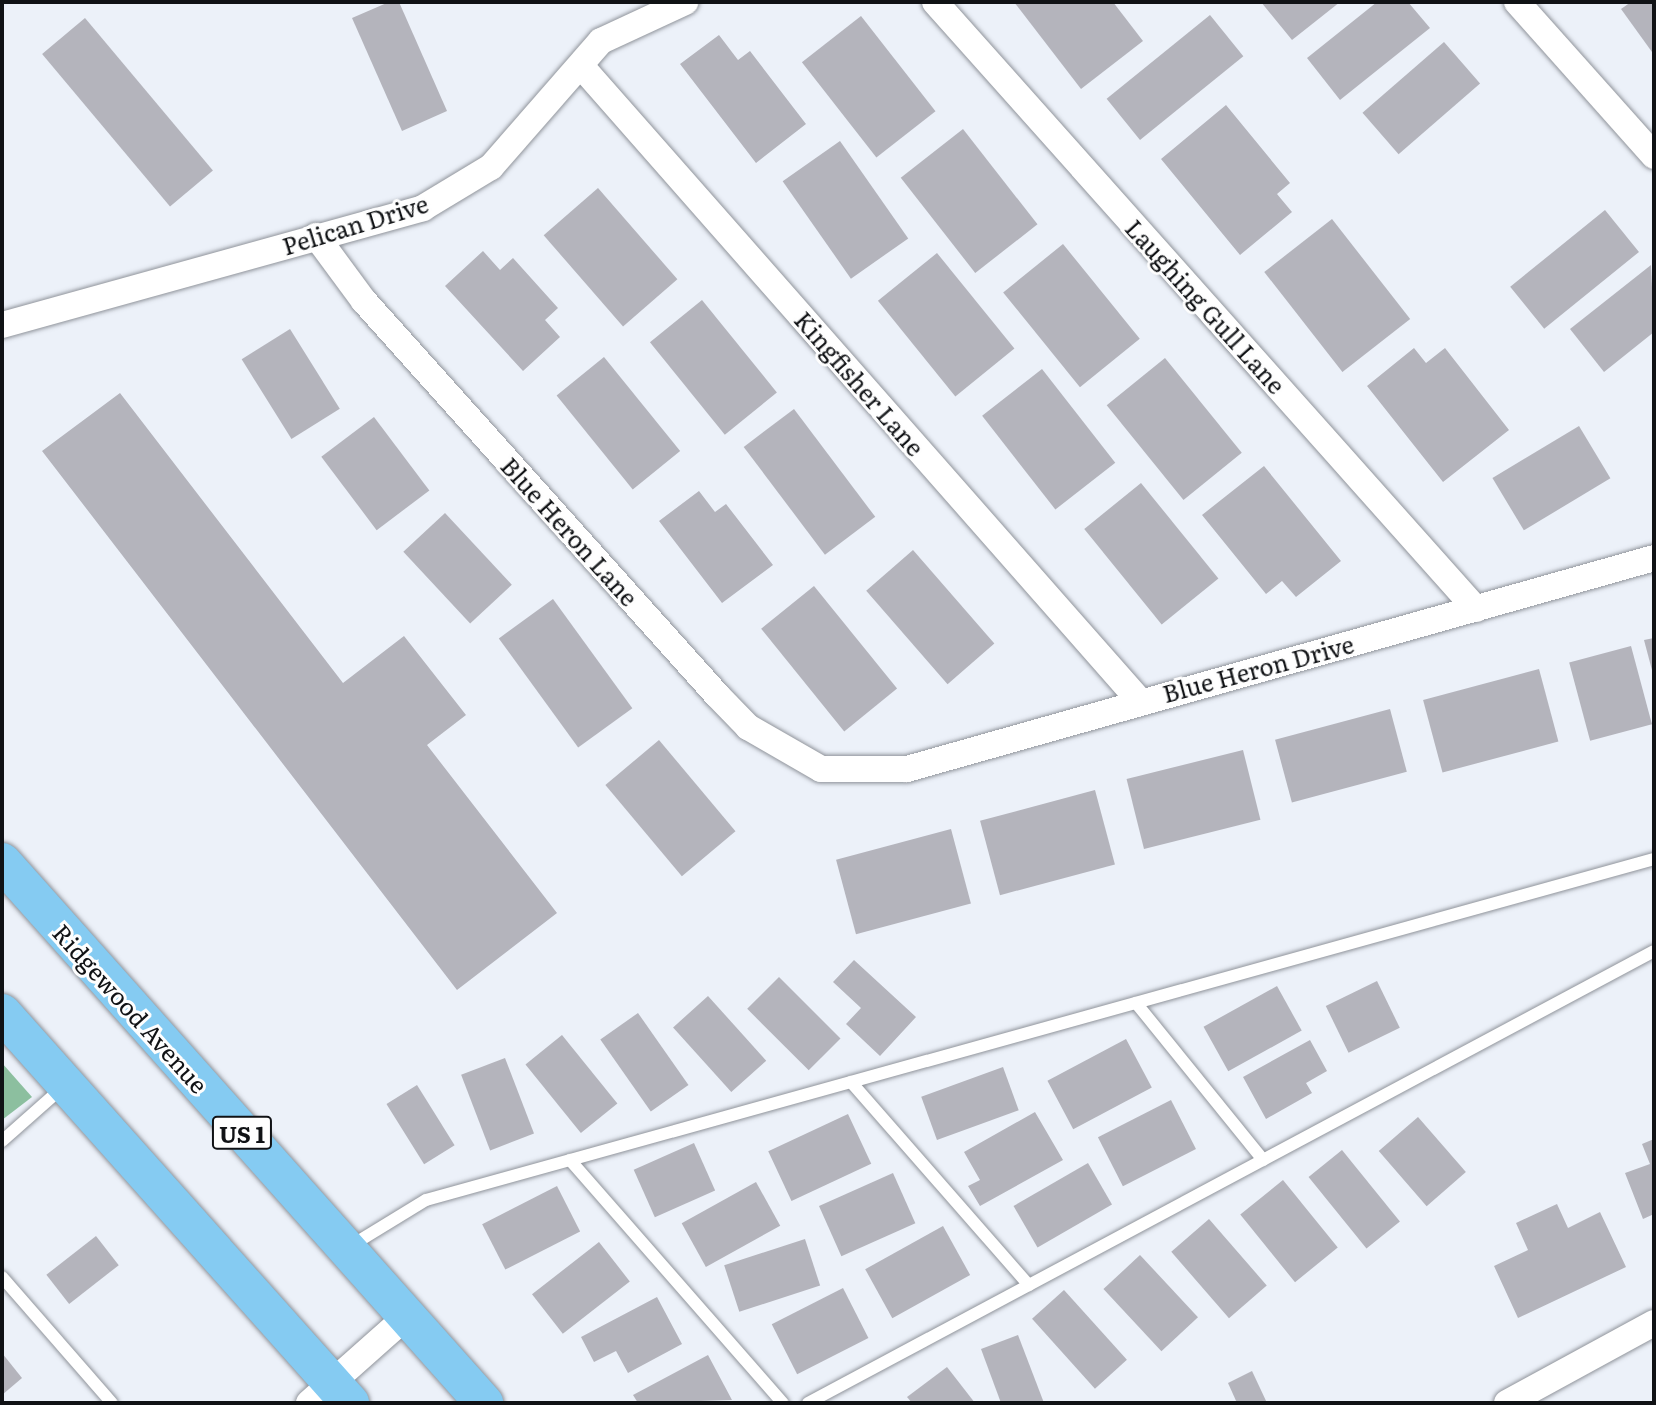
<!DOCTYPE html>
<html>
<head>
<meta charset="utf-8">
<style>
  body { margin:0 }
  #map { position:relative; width:1656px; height:1405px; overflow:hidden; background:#ecf1f9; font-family:Literata,serif }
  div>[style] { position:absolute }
  .forest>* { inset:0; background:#8cbf9f }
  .building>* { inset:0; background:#b4b4bc; transform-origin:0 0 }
  .roads { filter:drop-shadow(0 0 2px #90949b) drop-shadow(0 0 2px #90949b) }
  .service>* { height:12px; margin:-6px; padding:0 6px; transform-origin:6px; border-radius:6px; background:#fff }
  .minor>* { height:26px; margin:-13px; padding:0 13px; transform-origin:13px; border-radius:13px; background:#fff }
  .primary>* { height:38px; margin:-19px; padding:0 19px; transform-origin:19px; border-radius:19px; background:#85cbf2 }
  span { translate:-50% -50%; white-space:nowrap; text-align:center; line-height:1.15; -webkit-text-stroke:6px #fefefe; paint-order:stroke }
  .shield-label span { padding:2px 5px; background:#fefefe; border:2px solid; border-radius:5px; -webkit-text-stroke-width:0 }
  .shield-label { font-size:23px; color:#101215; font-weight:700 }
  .street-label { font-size:24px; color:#101215 }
  .frame { position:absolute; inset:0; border:4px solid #101215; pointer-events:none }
</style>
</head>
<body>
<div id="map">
  <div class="forest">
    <i style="clip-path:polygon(2px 1063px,32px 1097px,2px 1120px)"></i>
  </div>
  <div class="building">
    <i style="clip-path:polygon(389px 2px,399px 2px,447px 111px,402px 131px,352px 18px)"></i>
    <i style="clip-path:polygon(1014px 2px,1113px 2px,1143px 41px,1081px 89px)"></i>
    <i style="clip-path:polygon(1261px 2px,1340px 2px,1292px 40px)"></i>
    <i style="clip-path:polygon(1377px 2px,1408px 2px,1430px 28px,1340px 100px,1307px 58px)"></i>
    <i style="clip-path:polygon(1631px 2px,1654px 2px,1652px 52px,1621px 9px)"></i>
    <i style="left:1210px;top:15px;width:53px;height:133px;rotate:51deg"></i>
    <i style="left:861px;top:16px;width:121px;height:75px;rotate:52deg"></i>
    <i style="left:85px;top:18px;width:199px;height:56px;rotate:50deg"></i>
    <i style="clip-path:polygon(719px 35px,738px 60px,750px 51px,806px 124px,756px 163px,680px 64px)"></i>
    <i style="left:1444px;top:42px;width:55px;height:108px;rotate:49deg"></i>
    <i style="clip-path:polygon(1226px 105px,1290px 183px,1277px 194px,1292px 212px,1240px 255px,1161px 159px)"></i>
    <i style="left:963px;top:129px;width:121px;height:79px;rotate:52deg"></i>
    <i style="left:840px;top:141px;width:119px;height:70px;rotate:55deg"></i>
    <i style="left:598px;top:188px;width:121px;height:72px;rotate:49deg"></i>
    <i style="left:1605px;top:210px;width:54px;height:122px;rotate:51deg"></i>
    <i style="left:1332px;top:219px;width:127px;height:86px;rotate:52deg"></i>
    <i style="left:1063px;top:244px;width:122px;height:77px;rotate:51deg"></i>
    <i style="clip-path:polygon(483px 251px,500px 270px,513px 258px,558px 308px,545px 320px,560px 337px,523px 371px,445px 286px)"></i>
    <i style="left:937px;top:253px;width:123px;height:76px;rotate:51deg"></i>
    <i style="clip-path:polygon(1651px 265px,1654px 332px,1604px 372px,1570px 329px)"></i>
    <i style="left:702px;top:300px;width:119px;height:67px;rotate:51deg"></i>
    <i style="left:290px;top:329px;width:94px;height:57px;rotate:58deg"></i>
    <i style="clip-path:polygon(1414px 348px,1426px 363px,1445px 348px,1509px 430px,1443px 482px,1367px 386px)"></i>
    <i style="left:604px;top:357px;width:121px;height:61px;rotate:51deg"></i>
    <i style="left:1165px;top:358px;width:122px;height:75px;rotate:51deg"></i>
    <i style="left:1042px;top:369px;width:119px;height:76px;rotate:52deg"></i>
    <i style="clip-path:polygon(120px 393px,343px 683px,404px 636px,466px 715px,427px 745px,557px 913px,457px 990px,42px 451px)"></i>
    <i style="left:794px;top:409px;width:135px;height:63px;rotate:53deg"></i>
    <i style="left:374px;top:417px;width:92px;height:66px;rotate:53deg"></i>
    <i style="left:1579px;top:426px;width:61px;height:101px;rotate:59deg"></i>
    <i style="clip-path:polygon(1264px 466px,1341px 561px,1296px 597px,1282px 581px,1266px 594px,1202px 515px)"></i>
    <i style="left:1141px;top:483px;width:123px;height:73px;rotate:51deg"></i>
    <i style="clip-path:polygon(699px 491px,715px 512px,726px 504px,773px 565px,722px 603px,659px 521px)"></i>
    <i style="left:445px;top:513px;width:98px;height:57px;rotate:47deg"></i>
    <i style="left:913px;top:550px;width:124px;height:62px;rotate:49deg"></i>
    <i style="left:814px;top:586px;width:132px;height:68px;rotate:51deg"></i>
    <i style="left:553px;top:599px;width:135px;height:67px;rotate:54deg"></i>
    <i style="clip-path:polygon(1654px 638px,1654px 674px,1653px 674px,1644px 640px)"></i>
    <i style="left:1631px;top:646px;width:81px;height:64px;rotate:75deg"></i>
    <i style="left:1539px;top:669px;width:75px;height:120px;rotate:75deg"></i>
    <i style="left:1390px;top:709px;width:65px;height:119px;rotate:75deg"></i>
    <i style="left:659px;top:740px;width:119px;height:70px;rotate:50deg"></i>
    <i style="left:1243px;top:750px;width:72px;height:120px;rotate:76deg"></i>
    <i style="left:1095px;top:790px;width:77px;height:119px;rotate:75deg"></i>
    <i style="left:951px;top:829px;width:77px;height:119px;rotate:75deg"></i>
    <i style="clip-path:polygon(854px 960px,916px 1017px,880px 1056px,846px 1024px,861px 1008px,833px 982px)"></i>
    <i style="left:779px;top:977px;width:87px;height:45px;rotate:45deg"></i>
    <i style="left:1377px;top:981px;width:52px;height:57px;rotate:64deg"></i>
    <i style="left:1277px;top:986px;width:51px;height:84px;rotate:61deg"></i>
    <i style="left:708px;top:996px;width:87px;height:47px;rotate:48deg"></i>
    <i style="left:638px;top:1013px;width:88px;height:46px;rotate:55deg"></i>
    <i style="left:562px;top:1035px;width:88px;height:47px;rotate:51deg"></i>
    <i style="left:1126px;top:1039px;width:55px;height:89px;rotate:62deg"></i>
    <i style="clip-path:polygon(1310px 1040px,1327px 1071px,1306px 1083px,1312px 1093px,1266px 1119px,1243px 1077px)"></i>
    <i style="left:505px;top:1058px;width:81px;height:47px;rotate:69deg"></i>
    <i style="left:1003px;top:1067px;width:46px;height:87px;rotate:70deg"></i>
    <i style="left:417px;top:1085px;width:71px;height:36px;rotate:58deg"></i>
    <i style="left:1171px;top:1100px;width:55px;height:82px;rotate:63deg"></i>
    <i style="clip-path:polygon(1035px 1112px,1063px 1160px,980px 1206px,968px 1186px,980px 1180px,964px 1152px)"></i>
    <i style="left:848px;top:1114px;width:55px;height:88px;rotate:65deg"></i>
    <i style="left:1418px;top:1117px;width:73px;height:52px;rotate:49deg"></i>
    <i style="clip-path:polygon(1654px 1139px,1654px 1214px,1643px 1219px,1625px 1173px,1650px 1164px,1642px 1144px)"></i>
    <i style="left:694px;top:1143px;width:52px;height:66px;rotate:66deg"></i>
    <i style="left:1342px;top:1150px;width:92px;height:43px;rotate:51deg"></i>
    <i style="left:1088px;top:1163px;width:48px;height:86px;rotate:60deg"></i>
    <i style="left:893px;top:1173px;width:55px;height:81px;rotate:66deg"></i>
    <i style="left:1283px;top:1180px;width:87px;height:55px;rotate:51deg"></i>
    <i style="left:756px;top:1182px;width:50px;height:85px;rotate:61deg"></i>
    <i style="left:557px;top:1186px;width:51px;height:84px;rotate:63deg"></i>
    <i style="clip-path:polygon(1557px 1204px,1568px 1228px,1600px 1212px,1626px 1267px,1518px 1318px,1494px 1266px,1528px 1250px,1516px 1223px)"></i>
    <i style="left:1209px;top:1219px;width:88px;height:50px;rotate:49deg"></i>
    <i style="left:943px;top:1226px;width:56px;height:89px;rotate:61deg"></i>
    <i style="left:96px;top:1236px;width:37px;height:63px;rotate:52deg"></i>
    <i style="left:805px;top:1239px;width:49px;height:85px;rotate:72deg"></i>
    <i style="left:599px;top:1242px;width:50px;height:85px;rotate:52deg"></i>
    <i style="left:1140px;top:1255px;width:85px;height:50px;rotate:47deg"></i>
    <i style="left:843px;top:1288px;width:56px;height:80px;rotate:63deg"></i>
    <i style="left:1064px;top:1290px;width:94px;height:43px;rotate:48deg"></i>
    <i style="clip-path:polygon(657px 1297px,682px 1344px,628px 1373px,616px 1351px,594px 1362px,581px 1337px)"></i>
    <i style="clip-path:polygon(1018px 1335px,1044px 1403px,1001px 1403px,981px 1349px)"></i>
    <i style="clip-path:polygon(2px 1353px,22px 1378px,2px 1395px)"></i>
    <i style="clip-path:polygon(708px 1355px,732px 1400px,638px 1403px,633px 1395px)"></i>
    <i style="clip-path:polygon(947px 1367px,975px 1403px,912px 1403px,907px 1397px)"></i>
    <i style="clip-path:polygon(1252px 1371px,1267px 1403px,1237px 1403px,1228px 1383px)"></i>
  </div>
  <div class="roads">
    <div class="service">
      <i style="left:1136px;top:1003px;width:202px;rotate:51deg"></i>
      <i style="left:851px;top:1082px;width:270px;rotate:48.8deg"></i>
      <i style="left:2px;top:1141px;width:80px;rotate:-41.5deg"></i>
      <i style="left:570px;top:1160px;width:323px;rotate:48.8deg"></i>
      <i style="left:349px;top:1247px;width:90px;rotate:-31.4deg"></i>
      <i style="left:426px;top:1200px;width:1274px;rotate:-15.52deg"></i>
      <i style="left:2px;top:1277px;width:167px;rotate:48.9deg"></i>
      <i style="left:808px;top:1403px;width:959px;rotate:-28.11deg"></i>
    </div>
    <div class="minor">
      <i style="left:935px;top:2px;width:813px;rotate:48.29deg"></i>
      <i style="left:1517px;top:2px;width:206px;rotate:48.3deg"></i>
      <i style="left:582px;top:67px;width:842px;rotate:48.66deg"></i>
      <i style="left:316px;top:236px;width:81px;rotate:53.6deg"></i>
      <i style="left:364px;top:301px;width:529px;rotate:48.14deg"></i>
      <i style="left:717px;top:695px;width:45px;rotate:45.9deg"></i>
      <i style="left:748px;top:727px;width:84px;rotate:29.9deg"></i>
      <i style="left:821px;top:769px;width:86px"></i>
      <i style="left:907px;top:769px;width:776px;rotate:-15.77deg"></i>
      <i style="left:2px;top:325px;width:437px;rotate:-15.5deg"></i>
      <i style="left:423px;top:208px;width:79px;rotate:-31.1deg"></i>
      <i style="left:491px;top:167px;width:167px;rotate:-48.9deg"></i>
      <i style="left:601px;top:41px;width:93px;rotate:-24.9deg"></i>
      <i style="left:309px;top:1403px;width:130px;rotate:-41.6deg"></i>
      <i style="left:1507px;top:1403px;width:167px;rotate:-28.6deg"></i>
    </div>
    <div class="primary">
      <i style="left:2px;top:862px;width:725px;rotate:48.3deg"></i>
      <i style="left:2px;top:1013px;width:523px;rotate:48.26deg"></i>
    </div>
  </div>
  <div class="shield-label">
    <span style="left:242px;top:1133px">US 1</span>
  </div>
  <div class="street-label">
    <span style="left:355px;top:224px;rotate:-17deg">Pelican Drive</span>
    <span style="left:1206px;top:306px;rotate:48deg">Laughing Gull Lane</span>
    <span style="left:860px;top:383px;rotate:49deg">Kingfisher Lane</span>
    <span style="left:570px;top:531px;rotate:48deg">Blue Heron Lane</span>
    <span style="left:1258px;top:668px;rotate:-15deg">Blue Heron Drive</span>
    <span style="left:131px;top:1008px;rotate:48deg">Ridgewood Avenue</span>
  </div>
  <div class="frame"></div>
</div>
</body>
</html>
